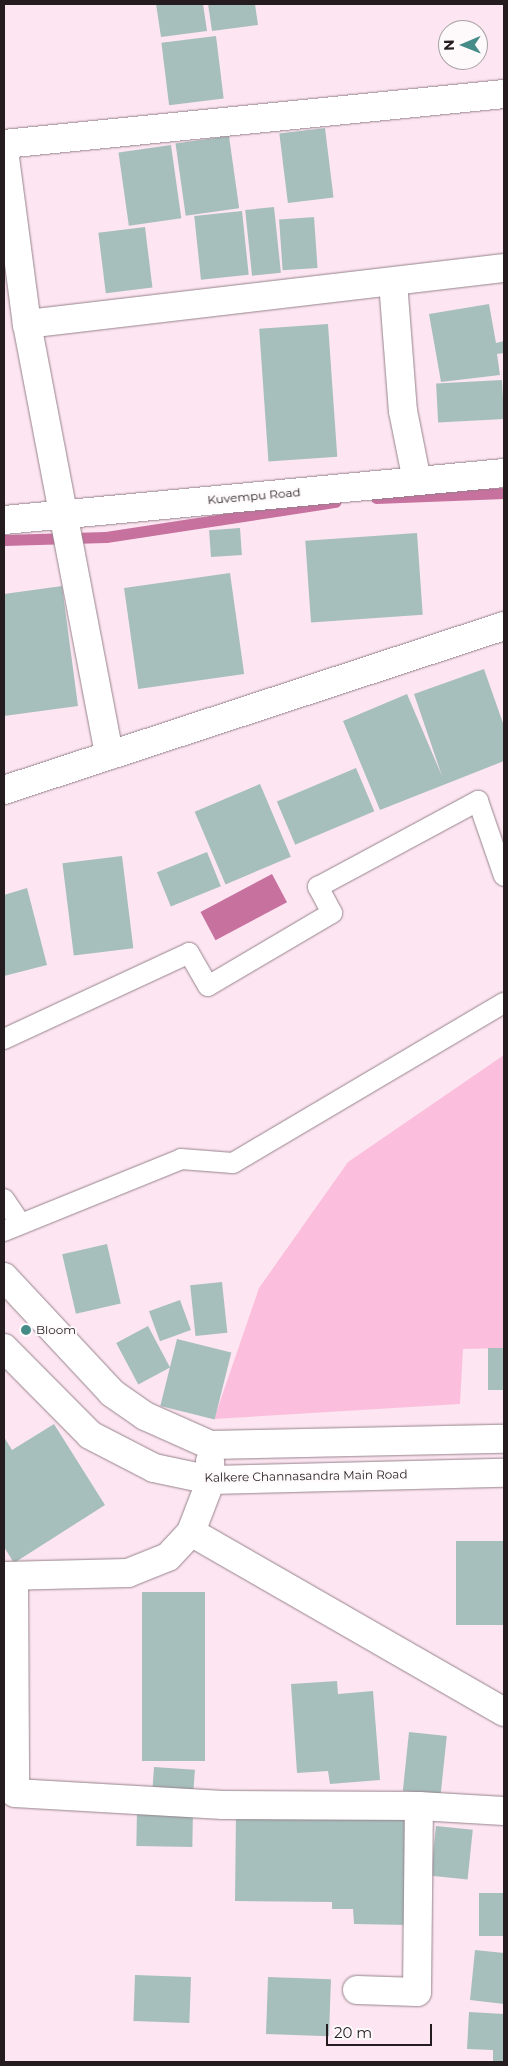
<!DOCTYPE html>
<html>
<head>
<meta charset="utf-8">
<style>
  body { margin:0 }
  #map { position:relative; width:508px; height:2066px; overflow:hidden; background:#fde6f1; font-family:Montserrat,sans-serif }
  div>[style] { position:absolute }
  .green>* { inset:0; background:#fbbfdd }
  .water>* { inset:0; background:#c7719f; transform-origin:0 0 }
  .stream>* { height:11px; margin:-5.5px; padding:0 5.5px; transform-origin:5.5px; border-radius:5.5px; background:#c7719f }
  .building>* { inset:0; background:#a6bfbd; transform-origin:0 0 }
  .roads { filter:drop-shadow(0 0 1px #96838c) drop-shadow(0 0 1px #96838c) }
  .lane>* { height:20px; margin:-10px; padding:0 10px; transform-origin:10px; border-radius:10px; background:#fff }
  .street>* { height:28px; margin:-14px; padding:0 14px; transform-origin:14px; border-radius:14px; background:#fff }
  .secondary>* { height:28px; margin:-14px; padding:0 14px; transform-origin:14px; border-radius:14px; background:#fff }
  .dots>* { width:14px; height:14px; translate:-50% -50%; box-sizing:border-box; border:2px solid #fef9fb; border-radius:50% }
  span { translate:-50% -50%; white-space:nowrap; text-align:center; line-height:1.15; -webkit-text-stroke:4px #fef9fb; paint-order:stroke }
  .street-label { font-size:12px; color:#241c1f }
  .poi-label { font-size:12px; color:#241c1f }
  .left { translate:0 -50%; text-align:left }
  .frame { position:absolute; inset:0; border:5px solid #241c1f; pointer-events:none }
  .north { position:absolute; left:438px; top:20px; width:50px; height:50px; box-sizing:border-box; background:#fef9fb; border:1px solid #a7a1a3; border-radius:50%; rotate:269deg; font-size:14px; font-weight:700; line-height:20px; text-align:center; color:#241c1f }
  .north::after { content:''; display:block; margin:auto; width:18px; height:22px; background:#458c89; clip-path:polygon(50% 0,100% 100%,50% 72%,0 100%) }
  .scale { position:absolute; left:326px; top:2024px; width:106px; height:22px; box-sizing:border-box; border:2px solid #241c1f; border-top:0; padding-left:6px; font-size:15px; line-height:18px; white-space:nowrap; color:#241c1f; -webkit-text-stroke:4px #fef9fb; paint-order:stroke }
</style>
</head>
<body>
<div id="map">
  <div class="green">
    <i style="clip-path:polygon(504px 1055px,504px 1348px,463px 1349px,460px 1404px,214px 1419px,259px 1288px,348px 1162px)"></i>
  </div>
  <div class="water">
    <i style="left:272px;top:874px;width:32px;height:81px;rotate:62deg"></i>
  </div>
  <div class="stream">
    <i style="left:376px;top:498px;width:128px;rotate:-2.2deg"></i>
    <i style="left:4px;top:540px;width:102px;rotate:-1.7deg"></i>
    <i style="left:106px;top:537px;width:232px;rotate:-8.7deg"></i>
  </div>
  <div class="building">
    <i style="clip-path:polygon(156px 4px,203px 4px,207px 31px,161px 37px)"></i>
    <i style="clip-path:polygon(208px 4px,255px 4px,258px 25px,212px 31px)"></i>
    <i style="left:216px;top:36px;width:63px;height:55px;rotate:83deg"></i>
    <i style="left:325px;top:128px;width:70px;height:46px;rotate:83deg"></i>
    <i style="left:229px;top:136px;width:73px;height:54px;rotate:82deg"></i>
    <i style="left:171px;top:145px;width:74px;height:53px;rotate:82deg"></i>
    <i style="left:274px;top:207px;width:66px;height:29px;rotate:84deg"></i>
    <i style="left:242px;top:211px;width:64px;height:48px;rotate:84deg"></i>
    <i style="left:314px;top:217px;width:51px;height:35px;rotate:86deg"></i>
    <i style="left:145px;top:227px;width:61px;height:47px;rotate:83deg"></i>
    <i style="clip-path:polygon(489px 304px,496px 343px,504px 341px,504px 353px,497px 354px,500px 375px,441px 382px,429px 314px)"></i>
    <i style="left:328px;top:324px;width:133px;height:69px;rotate:86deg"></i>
    <i style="left:502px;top:380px;width:39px;height:66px;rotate:87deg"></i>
    <i style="left:240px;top:528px;width:27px;height:31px;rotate:86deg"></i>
    <i style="left:417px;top:533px;width:82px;height:112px;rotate:86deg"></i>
    <i style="left:230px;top:573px;width:102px;height:107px;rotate:82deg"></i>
    <i style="clip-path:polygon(62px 586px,78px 706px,4px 716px,4px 594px)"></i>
    <i style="clip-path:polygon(484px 669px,504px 726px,504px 761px,380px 810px,343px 721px,407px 694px,442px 776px,414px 694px)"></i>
    <i style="left:356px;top:768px;width:47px;height:86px;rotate:67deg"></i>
    <i style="left:260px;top:784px;width:79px;height:71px;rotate:67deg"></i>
    <i style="left:207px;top:852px;width:37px;height:54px;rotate:68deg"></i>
    <i style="left:122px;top:856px;width:93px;height:60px;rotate:83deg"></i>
    <i style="clip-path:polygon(27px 888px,47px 965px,4px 976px,4px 895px)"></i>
    <i style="left:107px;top:1244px;width:61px;height:46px;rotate:77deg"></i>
    <i style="left:222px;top:1282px;width:51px;height:32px;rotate:84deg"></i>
    <i style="left:180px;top:1300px;width:32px;height:33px;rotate:70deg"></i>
    <i style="left:148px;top:1326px;width:47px;height:36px;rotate:62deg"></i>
    <i style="left:177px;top:1339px;width:56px;height:69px;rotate:14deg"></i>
    <i style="left:488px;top:1348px;width:16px;height:42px"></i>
    <i style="clip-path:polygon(54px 1424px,105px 1505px,14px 1563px,4px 1547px,4px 1437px,12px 1450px)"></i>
    <i style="left:504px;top:1541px;width:84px;height:48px;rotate:90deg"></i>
    <i style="left:142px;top:1592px;width:63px;height:169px"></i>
    <i style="clip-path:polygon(337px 1681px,338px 1694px,373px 1691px,380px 1780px,330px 1784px,328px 1771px,297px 1773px,291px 1684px)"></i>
    <i style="left:409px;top:1732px;width:38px;height:59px;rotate:6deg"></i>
    <i style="left:154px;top:1767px;width:41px;height:28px;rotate:4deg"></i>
    <i style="left:137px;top:1809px;width:56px;height:37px;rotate:1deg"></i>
    <i style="clip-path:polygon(236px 1811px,409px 1813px,407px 1925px,354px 1924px,353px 1909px,332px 1909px,332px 1902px,235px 1901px)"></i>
    <i style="left:436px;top:1826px;width:37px;height:50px;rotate:6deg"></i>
    <i style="left:479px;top:1893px;width:25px;height:43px"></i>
    <i style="clip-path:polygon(475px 1950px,504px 1953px,504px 2004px,470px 2000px)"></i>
    <i style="left:135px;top:1975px;width:56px;height:46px;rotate:2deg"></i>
    <i style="left:268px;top:1977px;width:63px;height:57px;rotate:2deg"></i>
    <i style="clip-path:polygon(469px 2012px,504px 2014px,504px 2062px,493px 2062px,493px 2050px,467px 2049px)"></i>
  </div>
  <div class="roads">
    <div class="lane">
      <i style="left:4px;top:1039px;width:204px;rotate:-24.9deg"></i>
      <i style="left:189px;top:953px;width:38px;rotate:60deg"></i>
      <i style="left:208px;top:986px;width:144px;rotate:-30.5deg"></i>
      <i style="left:332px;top:913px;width:30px;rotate:-118deg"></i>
      <i style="left:318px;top:887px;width:182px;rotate:-28.3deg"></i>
      <i style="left:478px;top:801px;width:79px;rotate:70.9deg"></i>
      <i style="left:4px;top:1199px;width:30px;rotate:56deg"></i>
      <i style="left:4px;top:1231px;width:191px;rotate:-22.1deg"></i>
      <i style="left:181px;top:1159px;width:52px;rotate:4.4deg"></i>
      <i style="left:233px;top:1163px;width:315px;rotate:-30.6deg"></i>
    </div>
    <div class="street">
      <i style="left:4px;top:144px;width:502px;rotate:-5.71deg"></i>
      <i style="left:4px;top:150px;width:176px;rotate:82.5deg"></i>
      <i style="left:27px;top:324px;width:439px;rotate:79.2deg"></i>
      <i style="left:393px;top:282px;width:129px;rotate:85.6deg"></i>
      <i style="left:403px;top:411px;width:71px;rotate:78.7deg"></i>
      <i style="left:27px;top:324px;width:480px;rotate:-6.7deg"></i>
      <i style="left:4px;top:520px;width:502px;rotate:-5.37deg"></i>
      <i style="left:4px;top:790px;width:526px;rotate:-18.16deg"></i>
      <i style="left:191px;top:1532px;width:361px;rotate:29.9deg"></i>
      <i style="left:14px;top:1576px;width:217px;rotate:89.7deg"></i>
      <i style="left:15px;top:1793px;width:208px;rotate:3.3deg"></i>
      <i style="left:223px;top:1805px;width:196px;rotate:0.3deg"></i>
      <i style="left:419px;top:1806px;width:85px;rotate:3.4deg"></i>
      <i style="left:357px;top:1990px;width:60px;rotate:1.9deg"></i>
      <i style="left:417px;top:1992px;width:186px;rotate:-89.4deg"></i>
    </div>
    <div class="secondary">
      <i style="left:4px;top:1277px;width:158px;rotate:47deg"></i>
      <i style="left:112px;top:1393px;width:40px;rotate:34.9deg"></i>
      <i style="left:145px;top:1416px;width:71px;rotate:24deg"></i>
      <i style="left:210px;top:1445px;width:294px;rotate:-1.2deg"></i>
      <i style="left:4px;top:1348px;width:122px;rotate:45.3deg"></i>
      <i style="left:90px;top:1435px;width:72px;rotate:27.3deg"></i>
      <i style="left:154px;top:1468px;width:58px;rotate:11.9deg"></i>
      <i style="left:211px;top:1480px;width:293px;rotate:-1.4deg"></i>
      <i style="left:4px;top:1576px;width:124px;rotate:-1.4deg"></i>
      <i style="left:128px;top:1573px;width:43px;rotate:-21.8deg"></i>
      <i style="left:168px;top:1557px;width:34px;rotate:-47deg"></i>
      <i style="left:191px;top:1532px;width:56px;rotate:-69deg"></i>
      <i style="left:211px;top:1480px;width:19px;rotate:-93deg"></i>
    </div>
  </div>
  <div class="dots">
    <i style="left:26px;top:1330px;background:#458c89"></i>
  </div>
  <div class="street-label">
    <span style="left:254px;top:496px;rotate:-5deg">Kuvempu Road</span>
    <span style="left:306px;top:1476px;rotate:-1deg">Kalkere Channasandra Main Road</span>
  </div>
  <div class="poi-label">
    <span class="left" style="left:36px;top:1330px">Bloom</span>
  </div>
  <div class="frame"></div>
  <div class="north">N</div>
  <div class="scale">20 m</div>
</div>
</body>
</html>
